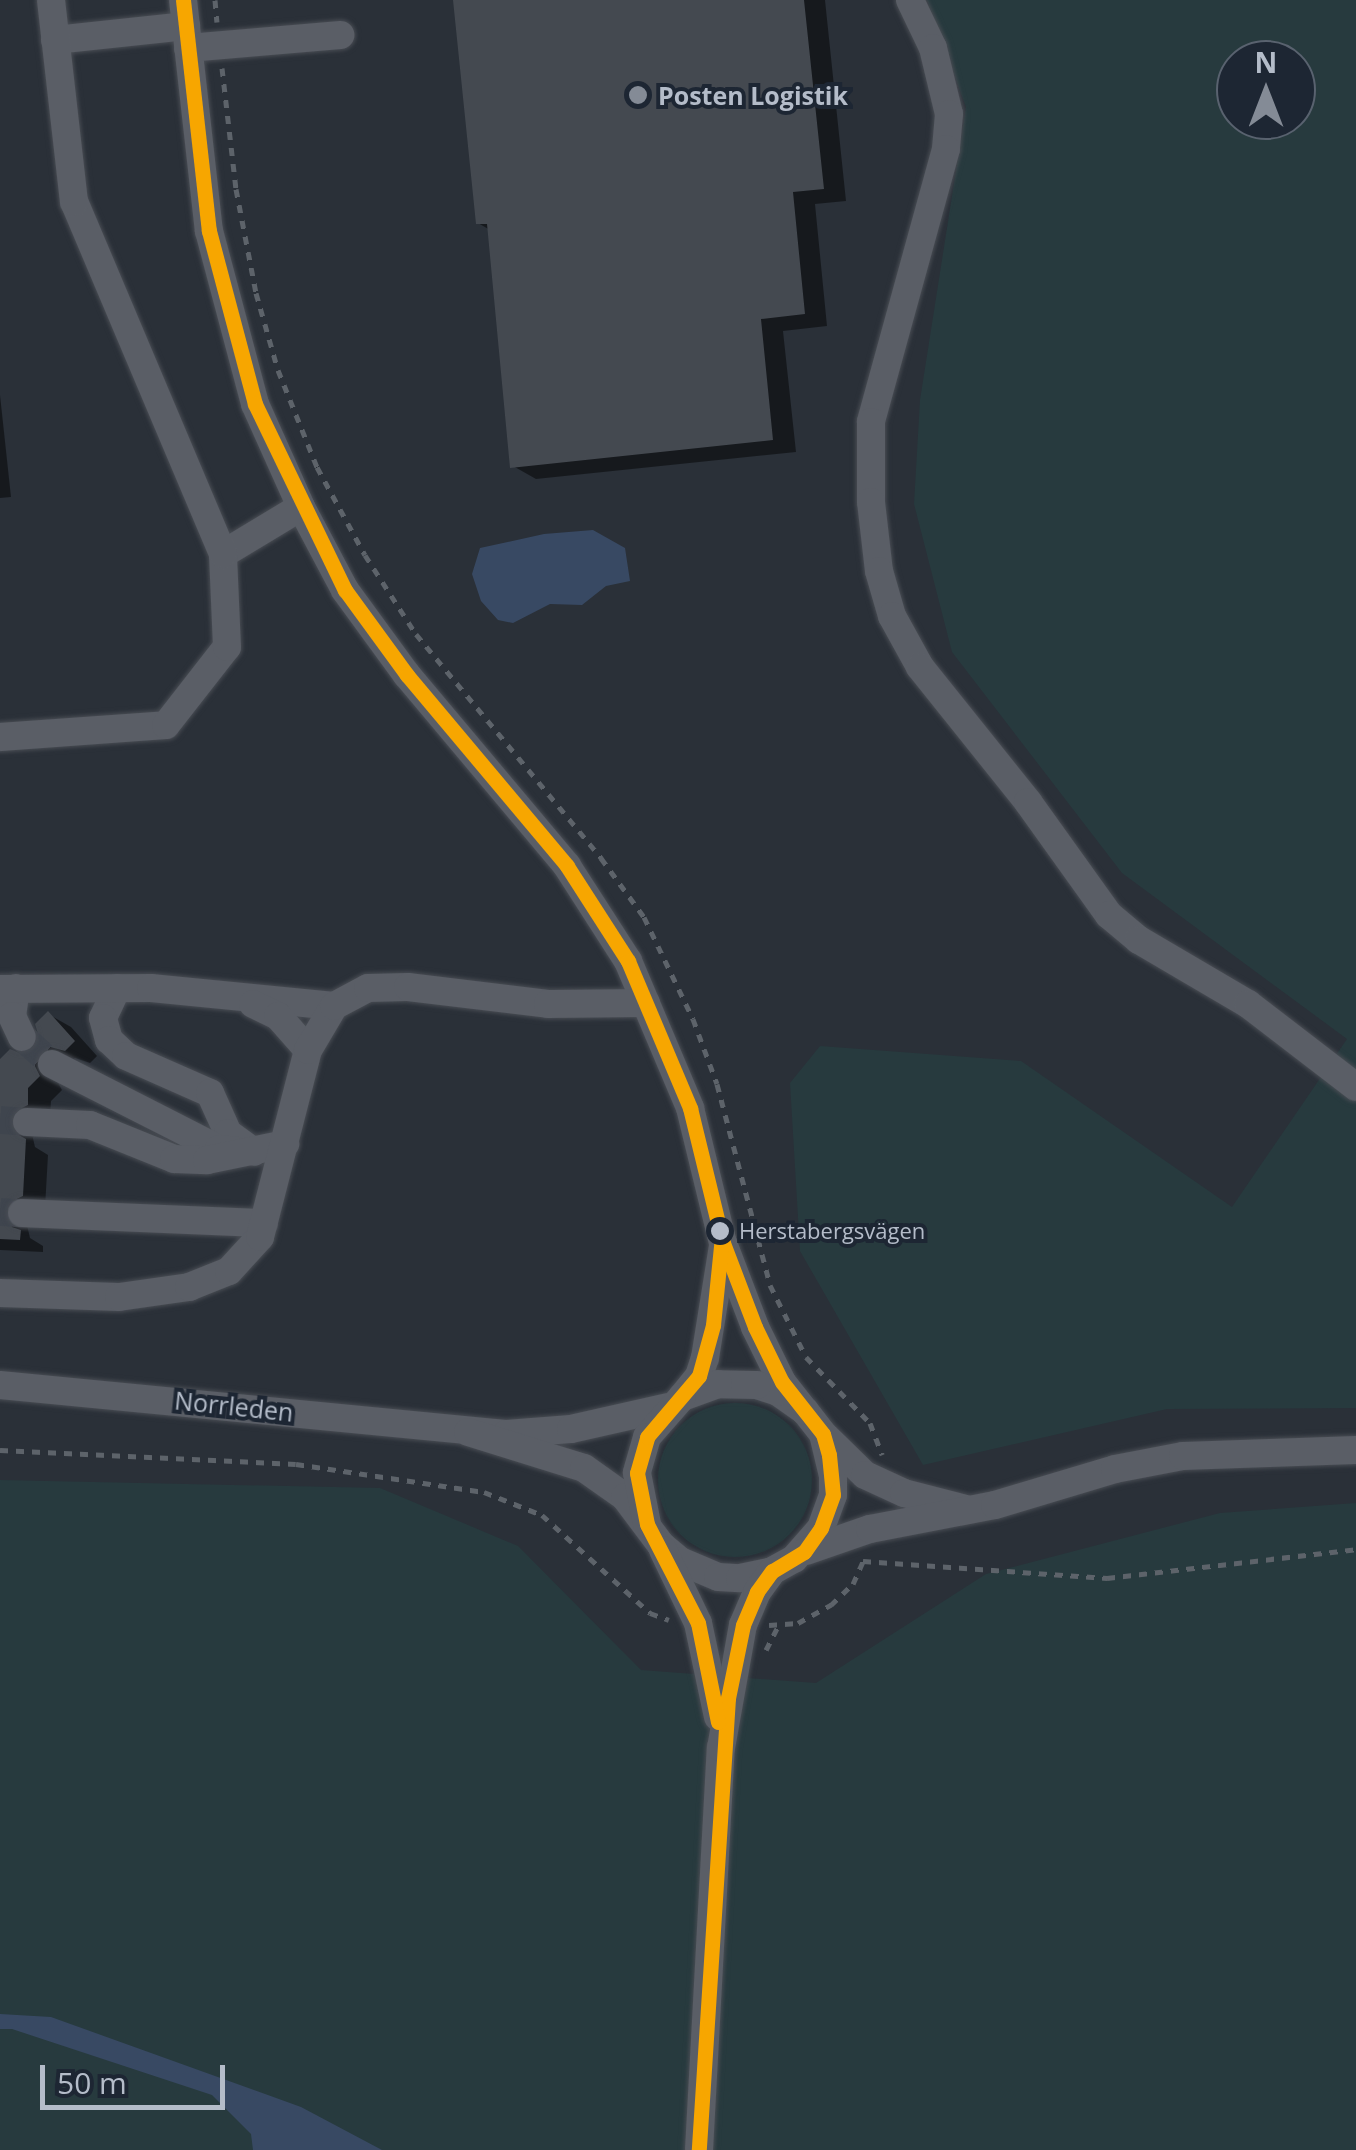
<!DOCTYPE html>
<html>
<head>
<meta charset="utf-8">
<style>
  body { margin:0 }
  #map { position:relative; width:1356px; height:2150px; overflow:hidden; background:#2a3038; font-family:"Open Sans",sans-serif }
  div>[style] { position:absolute }
  .green>* { inset:0; background:#273a3e }
  .round { border-radius:50% }
  .water>* { inset:0; background:#384963 }
  .shadow>* { inset:0; background:#0007 }
  .building>* { inset:0; background:#444950 }
  .minor-tunnel>* { height:28px; margin-top:-14px; transform-origin:0; background:repeating-linear-gradient(90deg,#3f454e 0 28px,transparent 0 42px) }
  .path>* { height:5px; margin-top:-2.5px; transform-origin:0; background:repeating-linear-gradient(90deg,#5d636a 0 8px,transparent 0 16px) }
  .roads { filter:drop-shadow(0 0 2px #484c53) drop-shadow(0 0 2px #484c53) }
  .minor>* { height:28px; margin:-14px; padding:0 14px; transform-origin:14px; border-radius:14px; background:#5a5e66 }
  .bus-1>* { height:15px; margin:-7.5px; padding:0 7.5px; transform-origin:7.5px; border-radius:7.5px; background:#f7a600 }
  .dots>* { width:28px; height:28px; translate:-50% -50%; box-sizing:border-box; border:5px solid #1d2633; border-radius:50% }
  span { translate:-50% -50%; white-space:nowrap; text-align:center; line-height:1.15; -webkit-text-stroke:8px #1d2633; paint-order:stroke }
  .bus-label { font-size:22px; color:#b4bcc9 }
  .left { translate:0 -50%; text-align:left }
  .poi-label { font-size:25px; color:#b4bcc9; font-weight:700 }
  .street-label { font-size:25px; color:#b4bcc9 }
  .north { position:absolute; left:1216px; top:40px; width:100px; height:100px; box-sizing:border-box; background:#1d2633; border:2px solid #59626f; border-radius:50%; rotate:0deg; font-size:28px; font-weight:700; line-height:40px; text-align:center; color:#b4bcc9 }
  .north::after { content:''; display:block; margin:auto; width:35px; height:45px; background:#848b96; clip-path:polygon(50% 0,100% 100%,50% 72%,0 100%) }
  .scale { position:absolute; left:40px; top:2065px; width:185px; height:45px; box-sizing:border-box; border:5px solid #b4bcc9; border-top:0; padding-left:12px; font-size:30px; line-height:35px; white-space:nowrap; color:#b4bcc9; -webkit-text-stroke:8px #1d2633; paint-order:stroke }
</style>
</head>
<body>
<div id="map">
  <div class="green">
    <i style="clip-path:polygon(evenodd,927px 0,1356px 0,1356px 1408px,1167px 1409px,923px 1465px,800px 1251px,790px 1083px,820px 1046px,1021px 1061px,1232px 1207px,1347px 1039px,1122px 873px,952px 652px,914px 504px,920px 400px,966px 107px,927px 0,1236px 60px,1296px 60px,1296px 120px,1236px 120px,1236px 60px)"></i>
    <i class="round" style="left:658px;top:1403px;width:154px;height:154px"></i>
    <i style="clip-path:polygon(0 1480px,380px 1488px,518px 1546px,641px 1670px,816px 1683px,986px 1574px,1220px 1513px,1356px 1503px,1356px 2150px,0 2150px)"></i>
  </div>
  <div class="water">
    <i style="clip-path:polygon(593px 530px,625px 548px,630px 581px,606px 586px,582px 605px,550px 604px,513px 623px,498px 620px,481px 601px,472px 574px,480px 548px,544px 534px)"></i>
    <i style="clip-path:polygon(0 2014px,51px 2017px,301px 2107px,382px 2150px,253px 2150px,251px 2134px,212px 2095px,12px 2029px,0 2029px)"></i>
  </div>
  <div class="shadow">
    <i style="clip-path:polygon(455px 0,825px 0,846px 201px,815px 204px,827px 326px,783px 331px,796px 452px,536px 479px,513px 466px,490px 230px,478px 223px)"></i>
    <i style="clip-path:polygon(0 395px,11px 497px,0 498px)"></i>
    <i style="clip-path:polygon(48px 1014px,71px 1027px,97px 1056px,90px 1063px,75px 1058px,60px 1068px,57px 1081px,62px 1090px,51px 1101px,50px 1117px,32px 1134px,35px 1147px,48px 1155px,45px 1208px,27px 1225px,30px 1238px,43px 1246px,43px 1252px,0 1250px,0 1062px,38px 1049px)"></i>
  </div>
  <div class="building">
    <i style="clip-path:polygon(453px 0,804px 0,824px 189px,793px 192px,805px 314px,761px 319px,773px 440px,510px 468px,487px 224px,476px 224px)"></i>
    <i style="clip-path:polygon(48px 1011px,75px 1041px,65px 1051px,50px 1047px,37px 1055px,35px 1066px,40px 1076px,28px 1088px,28px 1105px,12px 1113px,12px 1131px,26px 1139px,23px 1196px,8px 1203px,5px 1213px,12px 1227px,21px 1230px,20px 1240px,0 1239px,0 1059px,10px 1049px,22px 1054px,36px 1048px,39px 1037px,35px 1024px)"></i>
  </div>
  <div class="minor-tunnel">
    <i style="left:22px;top:1037px;width:40px;rotate:42deg"></i>
    <i style="left:0;top:1120px;width:27px;rotate:4deg"></i>
    <i style="left:0;top:1212px;width:22px;rotate:3deg"></i>
  </div>
  <div class="path">
    <i style="left:215px;top:0;width:22px;rotate:85deg"></i>
    <i style="left:222px;top:68px;width:122px;rotate:83.4deg"></i>
    <i style="left:236px;top:189px;width:106px;rotate:79.1deg"></i>
    <i style="left:256px;top:293px;width:80px;rotate:74.1deg"></i>
    <i style="left:278px;top:370px;width:105px;rotate:68.1deg"></i>
    <i style="left:317px;top:467px;width:100px;rotate:61.4deg"></i>
    <i style="left:365px;top:555px;width:94px;rotate:57.2deg"></i>
    <i style="left:416px;top:634px;width:291px;rotate:50.4deg"></i>
    <i style="left:601px;top:858px;width:73px;rotate:53.9deg"></i>
    <i style="left:644px;top:917px;width:113px;rotate:64.3deg"></i>
    <i style="left:693px;top:1019px;width:69px;rotate:69.7deg"></i>
    <i style="left:717px;top:1084px;width:208px;rotate:75.2deg"></i>
    <i style="left:770px;top:1285px;width:80px;rotate:63.4deg"></i>
    <i style="left:806px;top:1357px;width:92px;rotate:45.9deg"></i>
    <i style="left:870px;top:1423px;width:34px;rotate:69deg"></i>
    <i style="left:0;top:1450px;width:296px;rotate:2.7deg"></i>
    <i style="left:296px;top:1464px;width:190px;rotate:8.5deg"></i>
    <i style="left:484px;top:1492px;width:62px;rotate:21.6deg"></i>
    <i style="left:542px;top:1515px;width:146px;rotate:42.2deg"></i>
    <i style="left:650px;top:1613px;width:20px;rotate:20deg"></i>
    <i style="left:863px;top:1561px;width:245px;rotate:4deg"></i>
    <i style="left:1107px;top:1578px;width:251px;rotate:-6.6deg"></i>
    <i style="left:769px;top:1625px;width:29px;rotate:-4deg"></i>
    <i style="left:798px;top:1623px;width:38px;rotate:-29deg"></i>
    <i style="left:831px;top:1605px;width:30px;rotate:-44deg"></i>
    <i style="left:853px;top:1584px;width:27px;rotate:-66deg"></i>
    <i style="left:766px;top:1650px;width:27px;rotate:-63deg"></i>
  </div>
  <div class="roads">
    <div class="minor">
      <i style="left:183px;top:0;width:232px;rotate:83.6deg"></i>
      <i style="left:209px;top:231px;width:179px;rotate:75.1deg"></i>
      <i style="left:255px;top:404px;width:113px;rotate:65.9deg"></i>
      <i style="left:301px;top:507px;width:94px;rotate:62.1deg"></i>
      <i style="left:345px;top:590px;width:105px;rotate:53.9deg"></i>
      <i style="left:407px;top:675px;width:249px;rotate:50deg"></i>
      <i style="left:567px;top:866px;width:113px;rotate:57.3deg"></i>
      <i style="left:628px;top:961px;width:160px;rotate:67.1deg"></i>
      <i style="left:690px;top:1108px;width:139px;rotate:76.3deg"></i>
      <i style="left:723px;top:1243px;width:90px;rotate:69.1deg"></i>
      <i style="left:755px;top:1327px;width:61px;rotate:63.9deg"></i>
      <i style="left:782px;top:1382px;width:37px;rotate:52deg"></i>
      <i style="left:910px;top:0;width:53px;rotate:64.4deg"></i>
      <i style="left:933px;top:48px;width:68px;rotate:76.4deg"></i>
      <i style="left:949px;top:114px;width:35px;rotate:95deg"></i>
      <i style="left:946px;top:149px;width:283px;rotate:105.4deg"></i>
      <i style="left:871px;top:422px;width:80px;rotate:90deg"></i>
      <i style="left:871px;top:502px;width:69px;rotate:83.4deg"></i>
      <i style="left:879px;top:571px;width:47px;rotate:73.9deg"></i>
      <i style="left:892px;top:616px;width:58px;rotate:61.2deg"></i>
      <i style="left:920px;top:667px;width:173px;rotate:51.3deg"></i>
      <i style="left:1028px;top:802px;width:139px;rotate:54.4deg"></i>
      <i style="left:1109px;top:915px;width:39px;rotate:40deg"></i>
      <i style="left:1139px;top:940px;width:126px;rotate:30.4deg"></i>
      <i style="left:1248px;top:1004px;width:136px;rotate:37.5deg"></i>
      <i style="left:55px;top:40px;width:132px;rotate:-6.1deg"></i>
      <i style="left:188px;top:48px;width:153px;rotate:-4.9deg"></i>
      <i style="left:223px;top:554px;width:91px;rotate:-31.1deg"></i>
      <i style="left:0;top:737px;width:166px;rotate:-4.1deg"></i>
      <i style="left:166px;top:725px;width:99px;rotate:-52deg"></i>
      <i style="left:227px;top:647px;width:93px;rotate:-92.5deg"></i>
      <i style="left:223px;top:554px;width:382px;rotate:-112.9deg"></i>
      <i style="left:74px;top:202px;width:203px;rotate:-96.5deg"></i>
      <i style="left:16px;top:988px;width:28px;rotate:98deg"></i>
      <i style="left:12px;top:1016px;width:23px;rotate:65deg"></i>
      <i style="left:117px;top:988px;width:33px;rotate:115deg"></i>
      <i style="left:103px;top:1018px;width:23px;rotate:75deg"></i>
      <i style="left:109px;top:1040px;width:23px;rotate:43deg"></i>
      <i style="left:126px;top:1056px;width:92px;rotate:23.8deg"></i>
      <i style="left:210px;top:1093px;width:44px;rotate:65.8deg"></i>
      <i style="left:228px;top:1133px;width:32px;rotate:36deg"></i>
      <i style="left:0;top:989px;width:151px;rotate:-0.4deg"></i>
      <i style="left:151px;top:988px;width:184px;rotate:5.6deg"></i>
      <i style="left:253px;top:1004px;width:28px;rotate:26deg"></i>
      <i style="left:278px;top:1016px;width:45px;rotate:48.6deg"></i>
      <i style="left:52px;top:1064px;width:187px;rotate:27deg"></i>
      <i style="left:219px;top:1149px;width:18px;rotate:6deg"></i>
      <i style="left:27px;top:1122px;width:63px;rotate:2.7deg"></i>
      <i style="left:90px;top:1125px;width:91px;rotate:22deg"></i>
      <i style="left:174px;top:1159px;width:33px;rotate:2deg"></i>
      <i style="left:207px;top:1160px;width:80px;rotate:-11.6deg"></i>
      <i style="left:22px;top:1213px;width:242px;rotate:2.4deg"></i>
      <i style="left:0;top:1293px;width:119px;rotate:1.9deg"></i>
      <i style="left:119px;top:1297px;width:71px;rotate:-8.1deg"></i>
      <i style="left:189px;top:1287px;width:43px;rotate:-21.8deg"></i>
      <i style="left:229px;top:1271px;width:46px;rotate:-47.6deg"></i>
      <i style="left:260px;top:1237px;width:193px;rotate:-75.6deg"></i>
      <i style="left:308px;top:1050px;width:51px;rotate:-59.4deg"></i>
      <i style="left:334px;top:1006px;width:38px;rotate:-28deg"></i>
      <i style="left:368px;top:988px;width:40px;rotate:-1.4deg"></i>
      <i style="left:408px;top:987px;width:141px;rotate:6.9deg"></i>
      <i style="left:548px;top:1004px;width:98px;rotate:-0.6deg"></i>
      <i style="left:0;top:1385px;width:508px;rotate:5.53deg"></i>
      <i style="left:506px;top:1434px;width:65px;rotate:-4.4deg"></i>
      <i style="left:571px;top:1429px;width:100px;rotate:-12.7deg"></i>
      <i style="left:682px;top:1397px;width:27px;rotate:-51deg"></i>
      <i style="left:699px;top:1376px;width:19px;rotate:-72deg"></i>
      <i style="left:705px;top:1358px;width:114px;rotate:-80.9deg"></i>
      <i style="left:468px;top:1432px;width:121px;rotate:17.2deg"></i>
      <i style="left:584px;top:1468px;width:50px;rotate:35.3deg"></i>
      <i style="left:625px;top:1497px;width:60px;rotate:53.1deg"></i>
      <i style="left:661px;top:1545px;width:25px;rotate:40deg"></i>
      <i style="left:680px;top:1561px;width:41px;rotate:22.8deg"></i>
      <i style="left:718px;top:1577px;width:22px;rotate:3deg"></i>
      <i style="left:740px;top:1578px;width:33px;rotate:-12deg"></i>
      <i style="left:772px;top:1571px;width:25px;rotate:-29deg"></i>
      <i style="left:794px;top:1559px;width:41px;rotate:-48.9deg"></i>
      <i style="left:821px;top:1528px;width:35px;rotate:-70deg"></i>
      <i style="left:833px;top:1495px;width:19px;rotate:-90deg"></i>
      <i style="left:833px;top:1476px;width:43px;rotate:-103.4deg"></i>
      <i style="left:823px;top:1434px;width:29px;rotate:-128deg"></i>
      <i style="left:805px;top:1411px;width:33px;rotate:-145deg"></i>
      <i style="left:778px;top:1392px;width:22px;rotate:-162deg"></i>
      <i style="left:757px;top:1385px;width:39px;rotate:-179deg"></i>
      <i style="left:718px;top:1384px;width:38px;rotate:160deg"></i>
      <i style="left:682px;top:1397px;width:53px;rotate:131.2deg"></i>
      <i style="left:647px;top:1437px;width:37px;rotate:106deg"></i>
      <i style="left:637px;top:1473px;width:52px;rotate:78.9deg"></i>
      <i style="left:826px;top:1437px;width:54px;rotate:44.3deg"></i>
      <i style="left:865px;top:1475px;width:43px;rotate:24.8deg"></i>
      <i style="left:904px;top:1493px;width:64px;rotate:14.5deg"></i>
      <i style="left:663px;top:1550px;width:81px;rotate:64.4deg"></i>
      <i style="left:698px;top:1623px;width:96px;rotate:78deg"></i>
      <i style="left:806px;top:1551px;width:68px;rotate:-19deg"></i>
      <i style="left:870px;top:1529px;width:127px;rotate:-10.9deg"></i>
      <i style="left:995px;top:1505px;width:125px;rotate:-16.7deg"></i>
      <i style="left:1115px;top:1469px;width:69px;rotate:-10.8deg"></i>
      <i style="left:1183px;top:1456px;width:173px;rotate:-2deg"></i>
      <i style="left:699px;top:2150px;width:403px;rotate:-86.9deg"></i>
      <i style="left:721px;top:1748px;width:125px;rotate:-79.9deg"></i>
      <i style="left:743px;top:1625px;width:36px;rotate:-67deg"></i>
      <i style="left:757px;top:1592px;width:26px;rotate:-54deg"></i>
    </div>
  </div>
  <div class="bus-1">
    <i style="left:183px;top:0;width:232px;rotate:83.6deg"></i>
    <i style="left:209px;top:231px;width:179px;rotate:75.1deg"></i>
    <i style="left:255px;top:404px;width:207px;rotate:64.2deg"></i>
    <i style="left:345px;top:590px;width:105px;rotate:53.9deg"></i>
    <i style="left:407px;top:675px;width:249px;rotate:50deg"></i>
    <i style="left:567px;top:866px;width:113px;rotate:57.3deg"></i>
    <i style="left:628px;top:961px;width:160px;rotate:67.1deg"></i>
    <i style="left:690px;top:1108px;width:139px;rotate:76.3deg"></i>
    <i style="left:723px;top:1243px;width:90px;rotate:69.1deg"></i>
    <i style="left:755px;top:1327px;width:61px;rotate:63.9deg"></i>
    <i style="left:782px;top:1382px;width:66px;rotate:51.7deg"></i>
    <i style="left:823px;top:1434px;width:22px;rotate:74deg"></i>
    <i style="left:829px;top:1455px;width:40px;rotate:84.3deg"></i>
    <i style="left:833px;top:1495px;width:35px;rotate:110deg"></i>
    <i style="left:821px;top:1528px;width:29px;rotate:125deg"></i>
    <i style="left:804px;top:1552px;width:37px;rotate:149deg"></i>
    <i style="left:772px;top:1571px;width:26px;rotate:126deg"></i>
    <i style="left:757px;top:1592px;width:36px;rotate:113deg"></i>
    <i style="left:743px;top:1625px;width:75px;rotate:101.6deg"></i>
    <i style="left:728px;top:1698px;width:453px;rotate:93.7deg"></i>
    <i style="left:718px;top:1722px;width:101px;rotate:-101.4deg"></i>
    <i style="left:698px;top:1623px;width:111px;rotate:-117.3deg"></i>
    <i style="left:647px;top:1524px;width:52px;rotate:-101.1deg"></i>
    <i style="left:637px;top:1473px;width:37px;rotate:-74deg"></i>
    <i style="left:647px;top:1437px;width:80px;rotate:-49.6deg"></i>
    <i style="left:699px;top:1376px;width:53px;rotate:-74.6deg"></i>
    <i style="left:713px;top:1325px;width:89px;rotate:-84.2deg"></i>
  </div>
  <div class="dots">
    <i style="left:638px;top:95px;background:#848b96"></i>
    <i style="left:720px;top:1231px;background:#b4bcc9"></i>
  </div>
  <div class="bus-label">
    <span class="left" style="left:739px;top:1231px">Herstabergsvägen</span>
  </div>
  <div class="poi-label">
    <span class="left" style="left:658px;top:95px">Posten Logistik</span>
  </div>
  <div class="street-label">
    <span style="left:234px;top:1406px;rotate:6deg">Norrleden</span>
  </div>
  <div class="north">N</div>
  <div class="scale">50 m</div>
</div>
</body>
</html>
